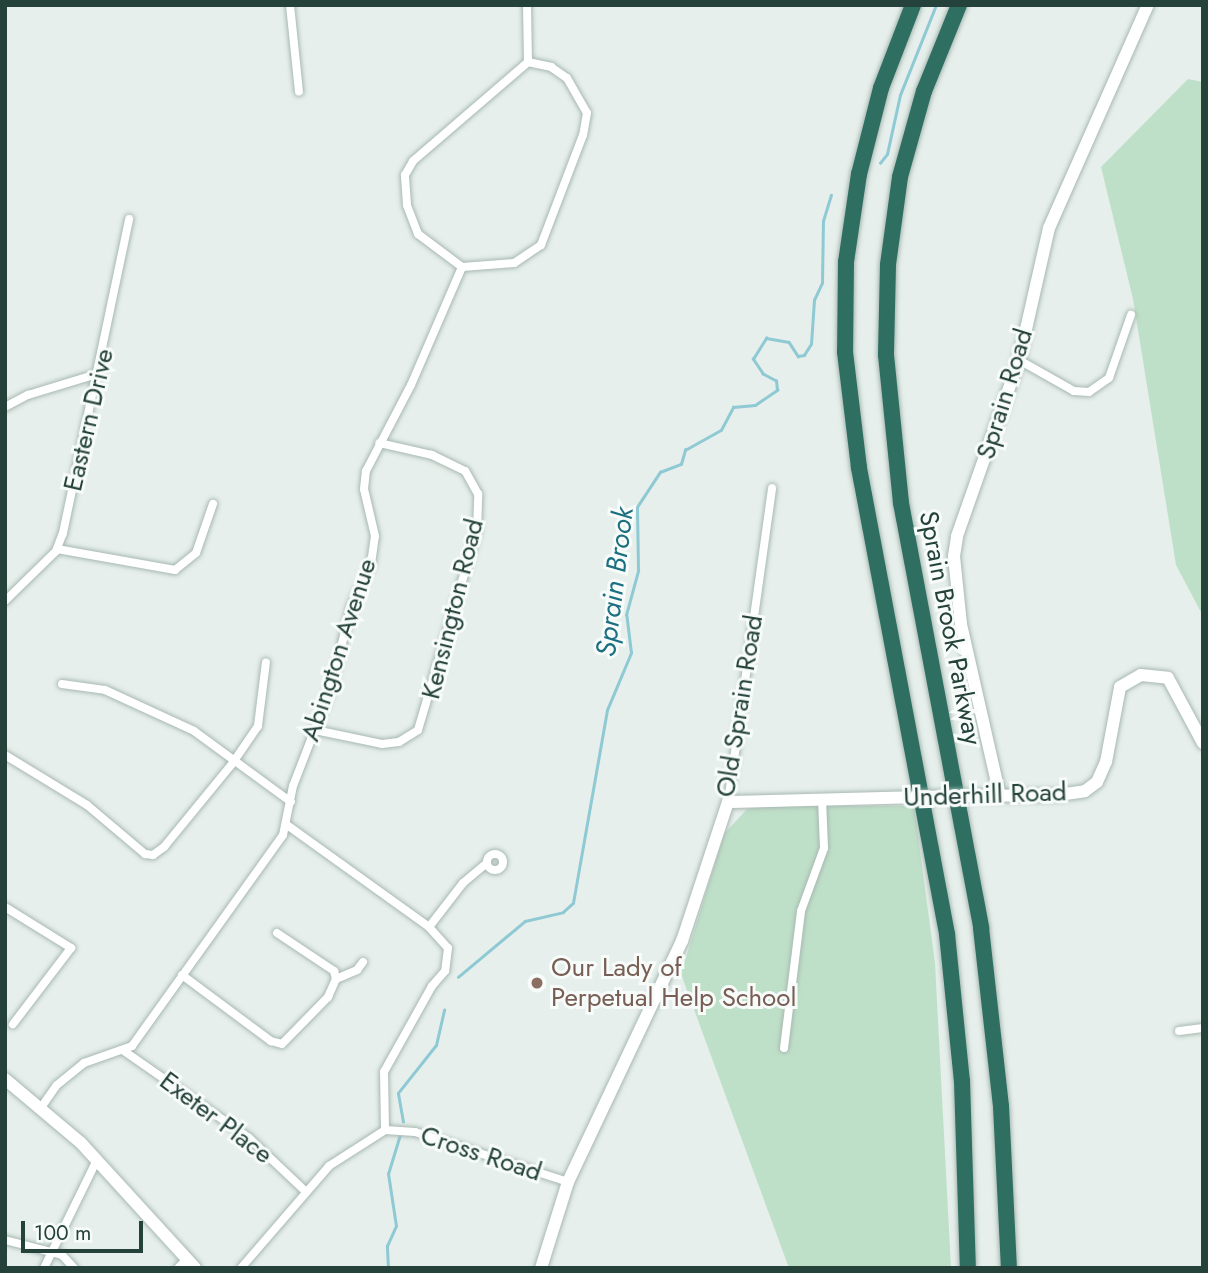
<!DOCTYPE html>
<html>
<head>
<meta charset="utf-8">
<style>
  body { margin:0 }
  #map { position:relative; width:1208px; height:1273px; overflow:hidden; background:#e6efeb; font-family:Jost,sans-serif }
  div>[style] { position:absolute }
  .green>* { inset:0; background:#bfe0c8 }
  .stream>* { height:2.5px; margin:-1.25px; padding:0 1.25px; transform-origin:1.25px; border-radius:1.25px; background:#8ec9d4 }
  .roads { filter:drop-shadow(0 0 2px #a8b8b2) drop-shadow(0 0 2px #a8b8b2) }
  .street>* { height:8px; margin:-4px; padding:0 4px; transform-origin:4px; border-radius:4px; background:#fff }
  .street>.ring { margin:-4px; padding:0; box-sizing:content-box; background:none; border:8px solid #fff; border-radius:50% }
  .secondary>* { height:12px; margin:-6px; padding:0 6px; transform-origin:6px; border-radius:6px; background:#fff }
  .highway>* { height:16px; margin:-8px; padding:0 8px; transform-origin:8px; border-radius:8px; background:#2f6f62 }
  .bridges { filter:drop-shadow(0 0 2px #a4bbb3) drop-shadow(0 0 2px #a4bbb3) }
  .secondary-bridge>* { height:12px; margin:-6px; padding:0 6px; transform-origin:6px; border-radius:6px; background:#fff }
  .dots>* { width:19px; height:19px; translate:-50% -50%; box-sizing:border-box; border:4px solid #f7fbf9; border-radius:50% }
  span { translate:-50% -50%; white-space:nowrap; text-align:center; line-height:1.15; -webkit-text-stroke:6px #f7fbf9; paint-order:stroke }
  .street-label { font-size:26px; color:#24423a }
  .education-label { font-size:26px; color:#785e54 }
  .left { translate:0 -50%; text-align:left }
  .water-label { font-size:28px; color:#1c6f80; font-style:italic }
  .frame { position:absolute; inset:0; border:7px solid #24423a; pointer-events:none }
  .scale { position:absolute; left:21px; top:1221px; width:122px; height:32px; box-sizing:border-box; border:4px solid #24423a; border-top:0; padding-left:9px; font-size:21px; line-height:24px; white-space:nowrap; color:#24423a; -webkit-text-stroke:5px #f7fbf9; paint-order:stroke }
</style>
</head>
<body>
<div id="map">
  <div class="green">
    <i style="clip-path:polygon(1188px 79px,1203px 82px,1203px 616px,1176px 565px,1133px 299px,1101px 167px)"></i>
    <i style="clip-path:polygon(764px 806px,914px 806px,935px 963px,951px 1268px,789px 1268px,681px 974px,724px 834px,747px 809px)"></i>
  </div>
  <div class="stream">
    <i style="left:880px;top:163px;width:11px;rotate:-52deg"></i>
    <i style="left:887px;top:154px;width:60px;rotate:-77.6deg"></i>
    <i style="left:900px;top:95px;width:97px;rotate:-68.2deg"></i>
    <i style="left:458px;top:977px;width:87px;rotate:-39.9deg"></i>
    <i style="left:525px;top:921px;width:39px;rotate:-13deg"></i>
    <i style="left:563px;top:912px;width:13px;rotate:-42deg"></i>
    <i style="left:573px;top:903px;width:196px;rotate:-80deg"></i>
    <i style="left:607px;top:710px;width:62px;rotate:-67.2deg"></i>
    <i style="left:631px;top:653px;width:38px;rotate:-97deg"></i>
    <i style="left:626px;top:615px;width:46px;rotate:-74.7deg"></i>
    <i style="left:638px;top:571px;width:64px;rotate:-90.9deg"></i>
    <i style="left:637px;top:507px;width:42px;rotate:-56.7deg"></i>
    <i style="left:660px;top:472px;width:22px;rotate:-21deg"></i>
    <i style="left:681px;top:464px;width:15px;rotate:-74deg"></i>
    <i style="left:685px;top:450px;width:41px;rotate:-29.1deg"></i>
    <i style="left:721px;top:430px;width:26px;rotate:-62deg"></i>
    <i style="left:733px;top:407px;width:22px;rotate:-5deg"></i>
    <i style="left:755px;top:405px;width:27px;rotate:-34deg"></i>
    <i style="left:777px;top:390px;width:9px;rotate:-96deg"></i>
    <i style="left:776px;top:381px;width:15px;rotate:-152deg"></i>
    <i style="left:763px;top:374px;width:18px;rotate:-124deg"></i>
    <i style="left:753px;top:359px;width:25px;rotate:-58deg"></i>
    <i style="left:766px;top:338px;width:23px;rotate:10deg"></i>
    <i style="left:789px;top:342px;width:17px;rotate:57deg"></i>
    <i style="left:798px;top:356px;width:6px;rotate:-9deg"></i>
    <i style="left:804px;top:355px;width:13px;rotate:-58deg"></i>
    <i style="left:811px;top:344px;width:44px;rotate:-86.1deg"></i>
    <i style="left:814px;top:300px;width:19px;rotate:-65deg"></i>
    <i style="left:822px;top:283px;width:62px;rotate:-89.1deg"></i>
    <i style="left:823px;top:221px;width:27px;rotate:-73deg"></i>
    <i style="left:403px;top:1122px;width:29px;rotate:-100deg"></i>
    <i style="left:398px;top:1093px;width:61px;rotate:-51.6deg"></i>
    <i style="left:436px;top:1045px;width:36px;rotate:-77deg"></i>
    <i style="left:388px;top:1268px;width:22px;rotate:-93deg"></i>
    <i style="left:387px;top:1246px;width:22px;rotate:-66deg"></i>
    <i style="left:396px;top:1226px;width:53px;rotate:-98.7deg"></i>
    <i style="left:388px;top:1174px;width:39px;rotate:-73deg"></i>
  </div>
  <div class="roads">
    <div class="street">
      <i style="left:290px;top:5px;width:87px;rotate:84.1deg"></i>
      <i style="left:527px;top:5px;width:57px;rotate:89deg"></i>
      <i style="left:528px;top:62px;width:24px;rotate:12deg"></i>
      <i style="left:551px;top:67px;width:19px;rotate:35deg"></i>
      <i style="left:567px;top:78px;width:40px;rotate:60.3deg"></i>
      <i style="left:587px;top:113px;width:22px;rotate:100deg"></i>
      <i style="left:583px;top:135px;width:118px;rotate:110.9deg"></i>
      <i style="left:541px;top:245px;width:32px;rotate:146deg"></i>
      <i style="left:514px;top:263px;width:52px;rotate:175.6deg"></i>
      <i style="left:462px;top:267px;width:55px;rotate:-143.1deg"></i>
      <i style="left:418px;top:234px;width:31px;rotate:-111deg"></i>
      <i style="left:407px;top:205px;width:30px;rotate:-94deg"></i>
      <i style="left:405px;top:175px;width:16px;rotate:-60deg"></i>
      <i style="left:413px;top:161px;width:152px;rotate:-40.7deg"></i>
      <i style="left:1019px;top:360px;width:63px;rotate:29.4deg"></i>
      <i style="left:1074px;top:391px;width:15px;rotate:4deg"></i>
      <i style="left:1089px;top:392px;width:24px;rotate:-35deg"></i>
      <i style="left:1109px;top:378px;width:67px;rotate:-70.8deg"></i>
      <i style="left:5px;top:407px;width:26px;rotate:-28deg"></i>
      <i style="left:28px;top:395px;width:75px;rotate:-17deg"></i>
      <i style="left:57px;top:549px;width:120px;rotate:10.1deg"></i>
      <i style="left:175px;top:570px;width:27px;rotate:-39deg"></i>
      <i style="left:196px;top:553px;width:52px;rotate:-70.9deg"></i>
      <i style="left:5px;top:601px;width:71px;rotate:-44.4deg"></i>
      <i style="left:56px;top:551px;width:19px;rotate:-69deg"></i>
      <i style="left:63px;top:533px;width:321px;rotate:-78.1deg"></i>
      <i style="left:62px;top:684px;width:43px;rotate:7.9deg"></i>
      <i style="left:105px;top:690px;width:98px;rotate:24.7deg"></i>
      <i style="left:194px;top:731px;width:120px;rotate:36.2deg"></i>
      <i style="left:315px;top:730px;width:68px;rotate:11.8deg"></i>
      <i style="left:382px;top:744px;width:17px;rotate:-7deg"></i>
      <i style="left:399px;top:742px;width:22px;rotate:-32deg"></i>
      <i style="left:418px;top:730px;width:208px;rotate:-73.5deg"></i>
      <i style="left:477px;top:531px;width:37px;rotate:-88deg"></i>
      <i style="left:478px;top:494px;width:26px;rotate:-119deg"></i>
      <i style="left:465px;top:471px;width:37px;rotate:-154deg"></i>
      <i style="left:432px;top:455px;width:54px;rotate:-167.2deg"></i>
      <i style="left:5px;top:755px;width:96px;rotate:31.4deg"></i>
      <i style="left:87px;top:805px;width:76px;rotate:40.2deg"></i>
      <i style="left:145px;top:854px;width:8px;rotate:7deg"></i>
      <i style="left:153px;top:855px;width:14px;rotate:-36deg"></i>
      <i style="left:164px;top:847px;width:107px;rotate:-50.7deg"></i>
      <i style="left:232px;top:764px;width:46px;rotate:-55.6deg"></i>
      <i style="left:258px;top:726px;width:64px;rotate:-82.9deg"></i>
      <i style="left:728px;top:802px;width:317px;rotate:-82deg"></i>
      <i style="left:287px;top:825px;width:175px;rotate:35.7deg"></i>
      <i style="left:429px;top:927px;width:28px;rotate:48deg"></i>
      <i style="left:448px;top:948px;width:23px;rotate:97deg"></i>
      <i style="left:445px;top:971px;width:20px;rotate:131deg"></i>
      <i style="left:432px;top:986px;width:98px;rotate:119.2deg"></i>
      <i style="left:384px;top:1072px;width:58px;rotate:89deg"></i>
      <i class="ring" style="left:487px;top:854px;width:8px;height:8px"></i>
      <i style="left:5px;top:907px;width:78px;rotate:31.8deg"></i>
      <i style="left:71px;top:948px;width:96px;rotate:127.3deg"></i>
      <i style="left:429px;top:927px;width:56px;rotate:-52.3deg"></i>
      <i style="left:463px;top:883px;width:30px;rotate:-40deg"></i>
      <i style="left:277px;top:933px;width:69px;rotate:33.7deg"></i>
      <i style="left:334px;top:971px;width:8px;rotate:76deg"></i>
      <i style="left:182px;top:975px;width:111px;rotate:36.6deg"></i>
      <i style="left:271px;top:1041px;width:11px;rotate:15deg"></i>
      <i style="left:282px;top:1044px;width:66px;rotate:-45.6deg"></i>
      <i style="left:328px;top:997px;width:20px;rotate:-66deg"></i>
      <i style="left:336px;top:979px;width:23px;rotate:-23deg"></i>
      <i style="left:357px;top:970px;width:10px;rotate:-53deg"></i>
      <i style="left:1179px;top:1031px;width:24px;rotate:-7deg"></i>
      <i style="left:784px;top:1048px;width:138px;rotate:-82.9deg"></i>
      <i style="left:801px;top:911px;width:67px;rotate:-69.9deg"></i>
      <i style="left:824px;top:848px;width:50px;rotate:-92.3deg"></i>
      <i style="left:124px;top:1051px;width:152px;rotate:34.8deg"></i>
      <i style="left:249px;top:1138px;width:76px;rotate:43.4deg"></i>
      <i style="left:40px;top:1109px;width:29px;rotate:-55deg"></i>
      <i style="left:57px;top:1085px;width:35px;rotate:-39deg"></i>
      <i style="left:84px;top:1063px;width:51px;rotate:-19.5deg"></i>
      <i style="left:132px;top:1046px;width:259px;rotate:-54.4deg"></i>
      <i style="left:283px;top:835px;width:50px;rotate:-78.5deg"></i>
      <i style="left:293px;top:786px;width:105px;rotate:-68.8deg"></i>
      <i style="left:331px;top:688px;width:83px;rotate:-76.1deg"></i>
      <i style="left:351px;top:607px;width:47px;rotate:-65.1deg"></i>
      <i style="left:371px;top:564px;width:28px;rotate:-82deg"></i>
      <i style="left:375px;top:536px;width:48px;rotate:-103.2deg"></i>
      <i style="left:364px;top:489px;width:18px;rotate:-84deg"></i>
      <i style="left:366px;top:471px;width:97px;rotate:-62.4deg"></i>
      <i style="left:411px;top:385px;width:129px;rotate:-66.6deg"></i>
      <i style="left:5px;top:1240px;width:59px;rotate:14.7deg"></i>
      <i style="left:62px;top:1255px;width:18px;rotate:47deg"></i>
      <i style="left:44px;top:1268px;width:120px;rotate:-63.9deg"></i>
      <i style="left:178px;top:1268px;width:13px;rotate:-45deg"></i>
      <i style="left:241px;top:1268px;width:135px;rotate:-49.2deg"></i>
      <i style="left:329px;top:1166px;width:67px;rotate:-32.7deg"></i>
      <i style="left:385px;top:1130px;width:30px;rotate:4deg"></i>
      <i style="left:415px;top:1132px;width:161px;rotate:18.1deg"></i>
    </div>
    <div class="secondary">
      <i style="left:972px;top:796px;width:86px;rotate:-0.7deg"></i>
      <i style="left:1058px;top:795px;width:27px;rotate:-8deg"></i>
      <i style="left:1085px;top:791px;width:15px;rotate:-37deg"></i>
      <i style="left:1097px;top:782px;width:22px;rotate:-66deg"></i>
      <i style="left:1106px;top:762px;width:76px;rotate:-79.4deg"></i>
      <i style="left:1120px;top:687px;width:24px;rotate:-30deg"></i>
      <i style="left:1141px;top:675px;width:27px;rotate:6deg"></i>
      <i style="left:1168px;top:678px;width:74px;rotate:61.7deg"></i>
      <i style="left:1000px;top:796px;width:176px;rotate:-102.8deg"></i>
      <i style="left:961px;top:624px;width:68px;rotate:-95.9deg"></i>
      <i style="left:954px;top:556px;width:20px;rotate:-81deg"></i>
      <i style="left:957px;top:536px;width:187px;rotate:-70.6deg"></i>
      <i style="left:1019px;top:360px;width:135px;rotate:-77.2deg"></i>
      <i style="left:1049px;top:228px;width:244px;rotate:-66.1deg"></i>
      <i style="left:5px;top:1079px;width:99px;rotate:40.1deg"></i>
      <i style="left:81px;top:1143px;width:169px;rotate:47.6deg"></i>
      <i style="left:541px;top:1268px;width:90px;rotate:-72.6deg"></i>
      <i style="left:568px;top:1182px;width:267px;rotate:-64.7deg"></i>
      <i style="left:682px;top:941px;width:146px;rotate:-71.7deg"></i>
      <i style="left:728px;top:802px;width:187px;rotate:-1.5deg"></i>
    </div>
    <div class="highway">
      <i style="left:913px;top:5px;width:89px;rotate:111.1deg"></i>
      <i style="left:881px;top:88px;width:89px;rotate:104.3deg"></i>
      <i style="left:859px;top:174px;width:89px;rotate:98.4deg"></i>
      <i style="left:846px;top:262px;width:90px;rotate:90.6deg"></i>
      <i style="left:845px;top:352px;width:117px;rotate:83.1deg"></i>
      <i style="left:859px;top:468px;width:474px;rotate:79.3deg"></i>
      <i style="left:947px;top:934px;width:148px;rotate:84.2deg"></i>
      <i style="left:962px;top:1081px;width:187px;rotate:88.2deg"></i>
      <i style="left:959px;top:5px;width:93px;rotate:112.1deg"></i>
      <i style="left:924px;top:91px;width:89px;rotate:105.6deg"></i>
      <i style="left:900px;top:177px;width:89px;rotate:97.8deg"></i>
      <i style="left:888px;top:265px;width:90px;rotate:91.3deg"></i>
      <i style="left:886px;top:355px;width:149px;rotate:84.2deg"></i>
      <i style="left:901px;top:503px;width:432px;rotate:79.3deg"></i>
      <i style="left:981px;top:928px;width:179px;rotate:83.6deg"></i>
      <i style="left:1001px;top:1106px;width:162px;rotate:87.2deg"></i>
    </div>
  </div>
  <div class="bridges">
    <div class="secondary-bridge">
      <i style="left:915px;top:797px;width:57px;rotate:-1deg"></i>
    </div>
  </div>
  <div class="dots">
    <i style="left:537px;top:983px;background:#8d6e63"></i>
  </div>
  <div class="street-label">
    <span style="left:1005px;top:394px;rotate:-73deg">Sprain Road</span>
    <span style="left:89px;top:420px;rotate:-77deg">Eastern Drive</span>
    <span style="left:453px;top:609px;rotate:-76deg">Kensington Road</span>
    <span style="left:950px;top:628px;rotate:79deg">Sprain Brook Parkway</span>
    <span style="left:339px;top:650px;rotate:-72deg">Abington Avenue</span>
    <span style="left:740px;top:706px;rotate:-81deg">Old Sprain Road</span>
    <span style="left:985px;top:795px;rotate:-2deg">Underhill Road</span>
    <span style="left:216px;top:1118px;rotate:37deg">Exeter Place</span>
    <span style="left:481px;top:1154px;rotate:18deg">Cross Road</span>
  </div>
  <div class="education-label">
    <span class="left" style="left:551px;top:983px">Our Lady of<br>Perpetual Help School</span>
  </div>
  <div class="water-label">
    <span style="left:615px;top:582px;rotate:-83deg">Sprain Brook</span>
  </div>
  <div class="frame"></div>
  <div class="scale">100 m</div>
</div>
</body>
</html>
